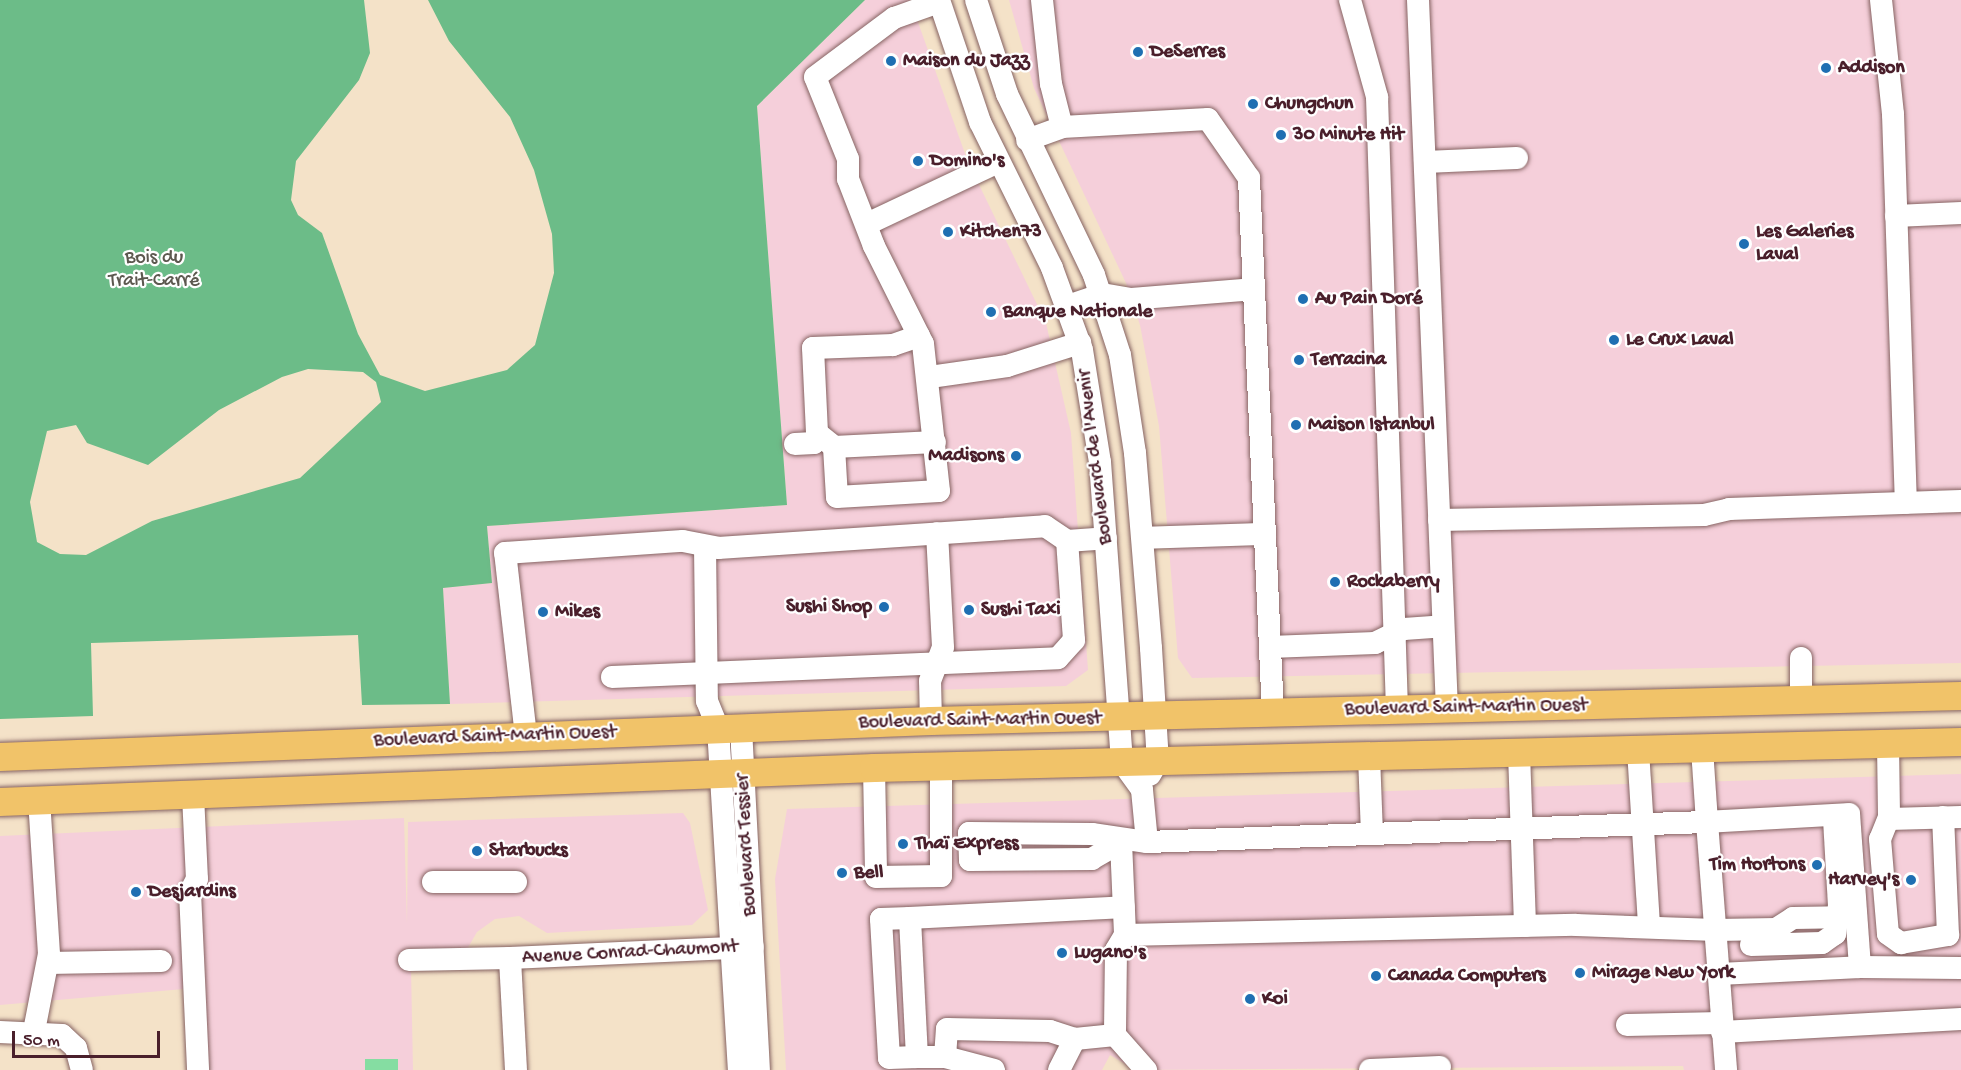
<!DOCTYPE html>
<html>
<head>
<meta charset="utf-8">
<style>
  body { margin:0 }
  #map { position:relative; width:1961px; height:1070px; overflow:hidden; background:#f4e2c8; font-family:"Gochi Hand",sans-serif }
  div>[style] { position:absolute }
  .built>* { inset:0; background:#f5cfda }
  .green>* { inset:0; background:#85dda2; transform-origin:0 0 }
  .forest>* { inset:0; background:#6cbc88 }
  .roads { filter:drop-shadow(0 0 2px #866362) drop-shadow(0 0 2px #866362) }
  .minor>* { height:22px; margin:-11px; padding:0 11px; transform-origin:11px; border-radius:11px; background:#fff }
  .major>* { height:28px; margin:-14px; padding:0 14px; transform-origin:14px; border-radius:14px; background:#f1c369 }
  .dots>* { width:16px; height:16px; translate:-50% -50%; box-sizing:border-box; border:3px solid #fff; border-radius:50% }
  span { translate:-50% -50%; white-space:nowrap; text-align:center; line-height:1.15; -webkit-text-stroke:4.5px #fff; paint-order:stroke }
  .poi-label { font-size:20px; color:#4a1f2b; font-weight:700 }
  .left { translate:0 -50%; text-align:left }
  .right { translate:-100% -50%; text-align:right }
  .park-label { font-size:20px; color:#5c584f }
  .street-label { font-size:20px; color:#4a1f2b }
  .scale { position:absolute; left:12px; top:1031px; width:148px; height:27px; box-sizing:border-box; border:3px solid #4a1f2b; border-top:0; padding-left:8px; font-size:18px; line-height:21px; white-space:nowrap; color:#4a1f2b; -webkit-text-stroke:4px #fff; paint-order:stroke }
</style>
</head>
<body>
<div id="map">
  <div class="built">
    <i style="clip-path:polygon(865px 0,910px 0,968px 162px,1046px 323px,1071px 433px,1088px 670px,1066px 686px,450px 704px,443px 588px,492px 583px,487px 526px,787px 505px,757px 106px)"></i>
    <i style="clip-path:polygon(1009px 0,1961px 0,1961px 663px,1192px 678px,1178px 658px,1159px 426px,1140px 325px,1126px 283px,1034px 88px)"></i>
    <i style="clip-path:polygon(1961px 774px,1961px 1070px,1684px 1070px,1683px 1066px,1136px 1070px,1110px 1055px,1102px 1070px,786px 1070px,775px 879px,787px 809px)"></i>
    <i style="clip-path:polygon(683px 813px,690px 823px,708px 910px,692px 925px,547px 933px,519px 916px,495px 919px,477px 932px,466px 951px,411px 968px,413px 1070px,187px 1070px,184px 989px,0 1005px,0 836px,404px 818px,407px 924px,408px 822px)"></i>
  </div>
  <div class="green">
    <i style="left:398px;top:1059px;width:11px;height:33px;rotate:90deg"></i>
  </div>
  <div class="forest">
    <i style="clip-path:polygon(evenodd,0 0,364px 0,370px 53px,359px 80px,296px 161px,291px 200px,298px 215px,322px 233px,358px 334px,380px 375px,425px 391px,507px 370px,535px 345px,554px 273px,552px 234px,534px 170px,510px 117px,449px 41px,428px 0,865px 0,757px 106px,787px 505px,487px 526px,492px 583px,443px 588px,450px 704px,362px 705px,358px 635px,91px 643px,93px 716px,0 719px,0 0,308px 369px,363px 372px,376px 382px,381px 402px,300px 478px,152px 521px,86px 555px,60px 554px,37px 542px,30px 502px,47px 431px,76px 425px,87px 443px,148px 465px,219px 410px,282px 377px,308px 369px)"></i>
  </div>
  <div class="roads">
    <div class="minor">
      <i style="left:939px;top:0;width:129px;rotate:71.4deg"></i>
      <i style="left:980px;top:122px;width:163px;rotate:63.7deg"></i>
      <i style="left:1052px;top:268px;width:87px;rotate:69.9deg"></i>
      <i style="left:1082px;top:350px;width:113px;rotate:80.9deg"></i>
      <i style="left:1100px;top:462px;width:301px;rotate:85.8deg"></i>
      <i style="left:1122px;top:762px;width:34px;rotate:54deg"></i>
      <i style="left:1142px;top:790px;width:52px;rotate:84.5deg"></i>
      <i style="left:976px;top:0;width:99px;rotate:71.7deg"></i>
      <i style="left:1007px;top:94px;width:201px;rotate:64.3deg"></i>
      <i style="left:1094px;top:275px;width:84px;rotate:72deg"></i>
      <i style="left:1120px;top:355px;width:99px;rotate:81.3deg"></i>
      <i style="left:1135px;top:453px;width:196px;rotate:85.3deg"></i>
      <i style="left:1151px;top:648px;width:113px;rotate:86.5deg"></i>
      <i style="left:1158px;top:761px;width:16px;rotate:120deg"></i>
      <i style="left:1042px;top:0;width:84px;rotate:83.9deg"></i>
      <i style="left:1051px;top:84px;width:44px;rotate:75.7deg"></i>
      <i style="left:1350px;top:0;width:101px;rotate:74.4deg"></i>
      <i style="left:1377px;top:97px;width:612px;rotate:88.13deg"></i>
      <i style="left:1418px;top:0;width:710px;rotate:87.66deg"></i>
      <i style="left:1881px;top:0;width:115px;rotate:84deg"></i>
      <i style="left:1893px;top:114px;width:389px;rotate:88.1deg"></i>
      <i style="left:1027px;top:140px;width:37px;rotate:-20deg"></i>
      <i style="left:1062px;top:127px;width:146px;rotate:-3.1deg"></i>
      <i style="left:1208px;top:119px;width:72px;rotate:55.2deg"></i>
      <i style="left:1249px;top:178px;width:537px;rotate:87.44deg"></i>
      <i style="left:1425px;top:162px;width:92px;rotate:-2.5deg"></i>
      <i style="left:1896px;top:216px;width:65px;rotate:-2.6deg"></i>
      <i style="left:867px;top:224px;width:145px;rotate:-25.3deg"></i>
      <i style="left:1068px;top:306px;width:36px;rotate:-19deg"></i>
      <i style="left:1102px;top:294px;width:28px;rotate:10deg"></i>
      <i style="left:1130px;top:299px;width:124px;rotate:-4.6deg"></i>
      <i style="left:919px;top:336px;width:28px;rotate:161deg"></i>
      <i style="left:893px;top:345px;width:80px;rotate:177.9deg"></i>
      <i style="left:813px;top:348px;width:85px;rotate:87.3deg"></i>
      <i style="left:817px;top:433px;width:22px;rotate:39deg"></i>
      <i style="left:834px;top:447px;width:101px;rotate:-2.8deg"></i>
      <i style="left:930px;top:377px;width:78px;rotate:-8.1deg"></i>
      <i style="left:1007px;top:366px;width:77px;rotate:-17.5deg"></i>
      <i style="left:795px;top:444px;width:19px;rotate:-3deg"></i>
      <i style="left:814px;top:443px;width:9px;rotate:-49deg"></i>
      <i style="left:834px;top:447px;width:50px;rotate:86.6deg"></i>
      <i style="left:837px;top:497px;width:102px;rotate:-3.4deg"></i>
      <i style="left:939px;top:491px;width:148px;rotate:-96.2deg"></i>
      <i style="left:923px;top:344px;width:110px;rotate:-116.6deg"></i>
      <i style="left:874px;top:246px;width:72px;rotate:-111.2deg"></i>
      <i style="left:848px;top:179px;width:20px;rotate:-90deg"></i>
      <i style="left:848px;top:159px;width:88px;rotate:-111.9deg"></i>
      <i style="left:815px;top:77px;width:99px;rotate:-36.8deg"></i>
      <i style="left:894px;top:18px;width:48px;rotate:-19.6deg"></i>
      <i style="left:1439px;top:520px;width:265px;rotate:-1.1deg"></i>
      <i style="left:1704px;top:515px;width:26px;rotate:-13deg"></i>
      <i style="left:1729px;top:509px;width:232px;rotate:-2deg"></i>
      <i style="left:1143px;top:538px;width:122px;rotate:-1.9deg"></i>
      <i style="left:705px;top:546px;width:155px;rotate:89.3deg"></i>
      <i style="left:707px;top:701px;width:29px;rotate:68deg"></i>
      <i style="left:718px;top:728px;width:343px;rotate:86.5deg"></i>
      <i style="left:1270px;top:647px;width:105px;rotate:-2.2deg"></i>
      <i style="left:1375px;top:643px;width:32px;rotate:-26deg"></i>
      <i style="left:1404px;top:629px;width:39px;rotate:-4deg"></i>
      <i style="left:1801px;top:658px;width:42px;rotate:90deg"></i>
      <i style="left:612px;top:677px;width:446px;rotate:-2.4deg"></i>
      <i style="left:1058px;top:658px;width:24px;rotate:-48deg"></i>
      <i style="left:1074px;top:640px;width:99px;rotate:-94deg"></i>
      <i style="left:931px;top:721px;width:40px;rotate:-91.4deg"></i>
      <i style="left:930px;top:681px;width:36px;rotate:-69deg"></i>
      <i style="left:943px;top:647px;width:114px;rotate:-93deg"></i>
      <i style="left:741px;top:728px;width:342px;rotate:87deg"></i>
      <i style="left:526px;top:736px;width:184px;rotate:-96.5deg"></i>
      <i style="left:505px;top:553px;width:178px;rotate:-3.9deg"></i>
      <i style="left:683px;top:541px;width:36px;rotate:11deg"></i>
      <i style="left:718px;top:548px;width:328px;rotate:-3.8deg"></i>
      <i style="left:1045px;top:526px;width:27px;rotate:34deg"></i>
      <i style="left:1067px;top:541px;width:39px;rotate:-4deg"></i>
      <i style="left:1888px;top:744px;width:75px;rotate:89.2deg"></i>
      <i style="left:1889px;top:819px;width:72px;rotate:-1.6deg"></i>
      <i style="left:1638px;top:750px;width:175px;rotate:86.4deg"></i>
      <i style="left:1519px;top:753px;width:173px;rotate:88deg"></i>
      <i style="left:1369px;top:756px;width:78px;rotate:87.8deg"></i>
      <i style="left:874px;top:768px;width:109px;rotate:88.9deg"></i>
      <i style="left:876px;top:877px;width:65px;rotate:-0.9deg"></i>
      <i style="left:941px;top:876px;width:110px;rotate:-90deg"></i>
      <i style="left:193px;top:795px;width:84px;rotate:87.3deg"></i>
      <i style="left:197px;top:879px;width:15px;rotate:118deg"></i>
      <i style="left:190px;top:892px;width:178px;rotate:87.4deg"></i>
      <i style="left:1889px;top:817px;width:24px;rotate:112deg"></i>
      <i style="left:1880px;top:839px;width:95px;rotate:85.2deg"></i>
      <i style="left:1888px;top:934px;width:16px;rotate:35deg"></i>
      <i style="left:1901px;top:943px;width:48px;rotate:-9.7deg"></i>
      <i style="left:1948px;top:935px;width:118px;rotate:-92.4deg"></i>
      <i style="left:1121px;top:842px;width:34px;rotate:150deg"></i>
      <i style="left:1092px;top:859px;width:122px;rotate:179.5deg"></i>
      <i style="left:970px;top:860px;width:27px;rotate:-92deg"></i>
      <i style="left:969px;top:833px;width:123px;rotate:0.5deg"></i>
      <i style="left:1092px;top:834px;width:56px;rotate:8.3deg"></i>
      <i style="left:1147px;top:842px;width:560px;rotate:-2.05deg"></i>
      <i style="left:1707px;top:822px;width:74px;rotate:-93.9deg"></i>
      <i style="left:1121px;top:842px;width:93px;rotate:87.5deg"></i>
      <i style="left:1125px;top:935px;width:17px;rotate:121deg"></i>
      <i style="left:1116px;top:950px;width:85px;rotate:90.7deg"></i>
      <i style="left:1115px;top:1035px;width:47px;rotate:48.5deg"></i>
      <i style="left:433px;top:882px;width:83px"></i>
      <i style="left:910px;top:918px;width:29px;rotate:178deg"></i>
      <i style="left:881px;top:919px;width:139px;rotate:86.7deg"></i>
      <i style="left:889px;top:1058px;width:28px;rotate:-2deg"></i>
      <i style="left:1125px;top:935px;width:451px;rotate:-1.3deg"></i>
      <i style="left:1576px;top:925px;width:140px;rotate:2deg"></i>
      <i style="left:1716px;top:930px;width:60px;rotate:-1deg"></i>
      <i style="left:1776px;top:929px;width:20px;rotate:-33deg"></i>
      <i style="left:1793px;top:918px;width:63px;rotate:-0.9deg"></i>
      <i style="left:1751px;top:945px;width:71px;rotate:-1.6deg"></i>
      <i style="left:1822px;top:943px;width:16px;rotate:-35deg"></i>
      <i style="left:1835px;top:934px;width:28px;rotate:-82deg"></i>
      <i style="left:1839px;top:906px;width:88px;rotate:-93.3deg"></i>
      <i style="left:409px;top:960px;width:101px;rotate:-1.1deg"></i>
      <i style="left:48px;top:963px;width:113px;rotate:-1deg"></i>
      <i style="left:1860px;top:967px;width:101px;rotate:0.6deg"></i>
      <i style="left:1719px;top:974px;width:141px;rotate:-2.8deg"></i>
      <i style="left:1860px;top:967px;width:153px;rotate:-94.1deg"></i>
      <i style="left:1849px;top:814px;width:142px;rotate:176.8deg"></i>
      <i style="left:1707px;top:822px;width:249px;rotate:85.6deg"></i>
      <i style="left:1627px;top:1025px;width:94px;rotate:-1.2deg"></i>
      <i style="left:34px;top:1031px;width:78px;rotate:-79deg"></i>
      <i style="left:49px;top:954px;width:153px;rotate:-93.7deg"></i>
      <i style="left:0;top:1032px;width:62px;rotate:2.8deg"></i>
      <i style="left:62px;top:1035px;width:19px;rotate:43deg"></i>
      <i style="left:76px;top:1048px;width:23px;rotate:75deg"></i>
      <i style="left:1722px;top:1032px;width:239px;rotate:-3.1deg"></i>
      <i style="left:945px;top:1057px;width:28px;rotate:-86deg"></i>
      <i style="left:947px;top:1029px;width:103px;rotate:1.1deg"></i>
      <i style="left:1050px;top:1031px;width:26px;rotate:18deg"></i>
      <i style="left:516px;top:1070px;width:112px;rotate:-93.1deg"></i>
      <i style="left:510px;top:958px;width:243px;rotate:-2.6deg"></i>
      <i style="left:994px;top:1070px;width:51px;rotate:-165.1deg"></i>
      <i style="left:945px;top:1057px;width:28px;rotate:180deg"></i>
      <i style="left:917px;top:1057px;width:139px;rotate:-92.9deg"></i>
      <i style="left:910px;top:918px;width:214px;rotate:-2.9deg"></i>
      <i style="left:1059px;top:1070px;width:35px;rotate:-63deg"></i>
      <i style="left:1075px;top:1039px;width:40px;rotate:-5.7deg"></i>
      <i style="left:1370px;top:1070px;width:70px;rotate:-2.5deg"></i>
    </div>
    <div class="major">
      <i style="left:0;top:757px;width:932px;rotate:-2.21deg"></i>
      <i style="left:931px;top:721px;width:1030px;rotate:-1.39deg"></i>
      <i style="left:0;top:802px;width:875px;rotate:-2.23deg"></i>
      <i style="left:874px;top:768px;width:1087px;rotate:-1.37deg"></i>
    </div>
  </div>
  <div class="dots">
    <i style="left:1138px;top:52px;background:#1f6fb2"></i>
    <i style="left:891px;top:61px;background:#1f6fb2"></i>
    <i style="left:1826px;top:68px;background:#1f6fb2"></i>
    <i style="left:1253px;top:104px;background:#1f6fb2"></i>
    <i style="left:1281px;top:135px;background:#1f6fb2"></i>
    <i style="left:918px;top:161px;background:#1f6fb2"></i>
    <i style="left:948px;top:232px;background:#1f6fb2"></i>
    <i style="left:1744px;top:244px;background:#1f6fb2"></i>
    <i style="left:1303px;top:299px;background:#1f6fb2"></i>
    <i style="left:991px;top:312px;background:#1f6fb2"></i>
    <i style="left:1614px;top:340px;background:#1f6fb2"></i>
    <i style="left:1299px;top:360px;background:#1f6fb2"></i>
    <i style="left:1296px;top:425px;background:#1f6fb2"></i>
    <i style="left:1016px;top:456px;background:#1f6fb2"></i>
    <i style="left:1335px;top:582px;background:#1f6fb2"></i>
    <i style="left:884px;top:607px;background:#1f6fb2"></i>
    <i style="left:969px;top:610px;background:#1f6fb2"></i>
    <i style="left:543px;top:612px;background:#1f6fb2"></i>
    <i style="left:903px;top:844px;background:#1f6fb2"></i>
    <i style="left:477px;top:851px;background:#1f6fb2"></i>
    <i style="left:1817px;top:865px;background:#1f6fb2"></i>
    <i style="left:842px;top:873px;background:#1f6fb2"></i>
    <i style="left:1911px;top:880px;background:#1f6fb2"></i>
    <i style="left:136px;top:892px;background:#1f6fb2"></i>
    <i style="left:1062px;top:953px;background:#1f6fb2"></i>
    <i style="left:1580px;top:973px;background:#1f6fb2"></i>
    <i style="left:1376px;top:976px;background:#1f6fb2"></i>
    <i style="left:1250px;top:999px;background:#1f6fb2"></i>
  </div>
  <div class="poi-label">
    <span class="left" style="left:1150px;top:52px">DeSerres</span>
    <span class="left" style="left:903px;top:61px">Maison du Jazz</span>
    <span class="left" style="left:1838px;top:68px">Addison</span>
    <span class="left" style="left:1265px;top:104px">Chungchun</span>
    <span class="left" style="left:1293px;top:135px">30 Minute Hit</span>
    <span class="left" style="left:930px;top:161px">Domino's</span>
    <span class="left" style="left:960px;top:232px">Kitchen73</span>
    <span class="left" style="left:1756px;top:244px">Les Galeries<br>Laval</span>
    <span class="left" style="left:1315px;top:299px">Au Pain Doré</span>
    <span class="left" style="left:1003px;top:312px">Banque Nationale</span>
    <span class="left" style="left:1626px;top:340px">Le Crux Laval</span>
    <span class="left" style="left:1311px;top:360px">Terracina</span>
    <span class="left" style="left:1308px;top:425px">Maison Istanbul</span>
    <span class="right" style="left:1004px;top:456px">Madisons</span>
    <span class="left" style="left:1347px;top:582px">Rockaberry</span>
    <span class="right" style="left:872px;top:607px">Sushi Shop</span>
    <span class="left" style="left:981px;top:610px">Sushi Taxi</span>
    <span class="left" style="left:555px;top:612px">Mikes</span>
    <span class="left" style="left:915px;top:844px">Thaï Express</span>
    <span class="left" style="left:489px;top:851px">Starbucks</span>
    <span class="right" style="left:1805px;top:865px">Tim Hortons</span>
    <span class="left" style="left:854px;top:873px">Bell</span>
    <span class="right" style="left:1899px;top:880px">Harvey's</span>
    <span class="left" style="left:148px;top:892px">Desjardins</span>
    <span class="left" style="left:1074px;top:953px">Lugano's</span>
    <span class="left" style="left:1592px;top:973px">Mirage New York</span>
    <span class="left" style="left:1388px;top:976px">Canada Computers</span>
    <span class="left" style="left:1262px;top:999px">Koi</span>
  </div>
  <div class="park-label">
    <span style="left:154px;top:270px">Bois du<br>Trait-Carré</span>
  </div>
  <div class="street-label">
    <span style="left:1096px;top:457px;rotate:-97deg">Boulevard de l'Avenir</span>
    <span style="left:1466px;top:708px;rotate:-1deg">Boulevard Saint-Martin Ouest</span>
    <span style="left:980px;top:721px;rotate:-1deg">Boulevard Saint-Martin Ouest</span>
    <span style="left:495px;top:737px;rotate:-2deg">Boulevard Saint-Martin Ouest</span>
    <span style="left:747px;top:845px;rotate:-93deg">Boulevard Tessier</span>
    <span style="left:630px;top:953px;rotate:-3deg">Avenue Conrad-Chaumont</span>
  </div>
  <div class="scale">50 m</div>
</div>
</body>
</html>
